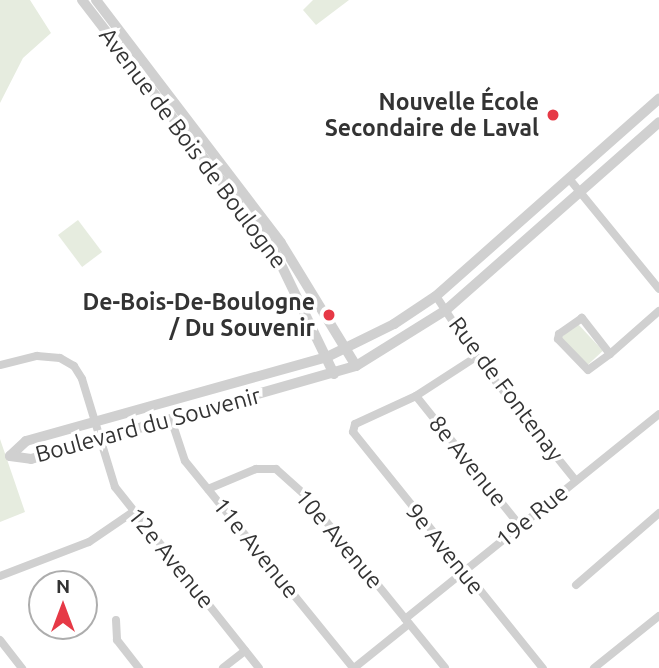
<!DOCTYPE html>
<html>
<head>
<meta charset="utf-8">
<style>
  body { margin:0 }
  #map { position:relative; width:659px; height:668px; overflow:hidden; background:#fff; font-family:Ubuntu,sans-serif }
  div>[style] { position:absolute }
  .green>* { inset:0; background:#e6ecdf; transform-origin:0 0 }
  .minor>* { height:8px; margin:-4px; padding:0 4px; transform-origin:4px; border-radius:4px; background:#d0d0d0 }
  .tertiary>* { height:10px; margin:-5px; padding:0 5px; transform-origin:5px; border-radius:5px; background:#d0d0d0 }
  .dots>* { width:19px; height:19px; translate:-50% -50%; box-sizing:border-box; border:4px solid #fff; border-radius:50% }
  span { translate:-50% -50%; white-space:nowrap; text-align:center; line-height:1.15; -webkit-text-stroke:7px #fff; paint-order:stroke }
  .poi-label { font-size:23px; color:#333; font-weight:700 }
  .right { translate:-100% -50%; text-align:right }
  .street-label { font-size:23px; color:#333 }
  .north { position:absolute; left:28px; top:570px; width:70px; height:70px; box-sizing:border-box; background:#fff; border:2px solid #adadad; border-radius:50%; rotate:0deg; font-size:19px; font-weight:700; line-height:28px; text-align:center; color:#333 }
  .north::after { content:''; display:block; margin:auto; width:24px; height:32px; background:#e63946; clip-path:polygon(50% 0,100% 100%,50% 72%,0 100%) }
</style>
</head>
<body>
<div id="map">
  <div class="green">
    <i style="clip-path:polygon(0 0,30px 0,51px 33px,23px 58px,0 103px)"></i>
    <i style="clip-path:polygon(313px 0,349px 0,316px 25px,303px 10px)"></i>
    <i style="left:78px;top:220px;width:40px;height:25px;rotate:53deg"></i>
    <i style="left:577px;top:323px;width:38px;height:22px;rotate:47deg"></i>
    <i style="clip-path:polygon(0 439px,25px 512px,0 522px)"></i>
  </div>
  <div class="minor">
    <i style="left:571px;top:181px;width:139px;rotate:50.8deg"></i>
    <i style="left:436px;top:296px;width:73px;rotate:56.7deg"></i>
    <i style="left:476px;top:357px;width:159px;rotate:51.1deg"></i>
    <i style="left:610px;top:354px;width:46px;rotate:-127.9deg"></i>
    <i style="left:582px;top:318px;width:28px;rotate:145deg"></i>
    <i style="left:559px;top:334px;width:5px;rotate:101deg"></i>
    <i style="left:558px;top:339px;width:43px;rotate:45.9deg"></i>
    <i style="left:588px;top:370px;width:27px;rotate:-36deg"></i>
    <i style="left:610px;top:354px;width:65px;rotate:-41.3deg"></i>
    <i style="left:476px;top:357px;width:72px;rotate:147deg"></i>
    <i style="left:416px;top:396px;width:67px;rotate:155.3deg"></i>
    <i style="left:355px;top:424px;width:8px;rotate:104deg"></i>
    <i style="left:353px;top:432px;width:303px;rotate:51.2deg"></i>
    <i style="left:0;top:365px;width:38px;rotate:-14deg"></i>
    <i style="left:37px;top:356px;width:23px;rotate:5deg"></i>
    <i style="left:60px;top:358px;width:16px;rotate:30deg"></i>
    <i style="left:74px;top:366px;width:15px;rotate:58deg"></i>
    <i style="left:82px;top:379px;width:113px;rotate:73deg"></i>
    <i style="left:115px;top:487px;width:231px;rotate:51.5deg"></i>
    <i style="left:416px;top:396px;width:166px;rotate:51.3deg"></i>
    <i style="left:172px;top:422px;width:41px;rotate:71.6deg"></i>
    <i style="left:185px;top:461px;width:267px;rotate:50.9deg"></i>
    <i style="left:208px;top:489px;width:52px;rotate:-22.6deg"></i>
    <i style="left:256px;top:469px;width:20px"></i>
    <i style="left:276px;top:469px;width:36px;rotate:42deg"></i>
    <i style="left:303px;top:493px;width:225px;rotate:50.9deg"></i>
    <i style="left:0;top:576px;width:95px;rotate:-20.9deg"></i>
    <i style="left:89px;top:542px;width:53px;rotate:-34.3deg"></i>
    <i style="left:576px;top:585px;width:110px;rotate:-40.9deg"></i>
    <i style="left:405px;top:619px;width:326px;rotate:-38.9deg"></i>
    <i style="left:116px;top:620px;width:20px;rotate:87deg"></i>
    <i style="left:117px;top:640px;width:36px;rotate:52deg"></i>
    <i style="left:0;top:640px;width:36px;rotate:52deg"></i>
    <i style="left:223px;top:668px;width:28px;rotate:-38deg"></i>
    <i style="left:354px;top:668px;width:70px;rotate:-38.7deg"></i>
    <i style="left:594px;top:668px;width:83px;rotate:-38.7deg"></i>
  </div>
  <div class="tertiary">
    <i style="left:82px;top:0;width:313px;rotate:52.4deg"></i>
    <i style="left:273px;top:248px;width:140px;rotate:64.2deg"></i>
    <i style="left:96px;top:0;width:305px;rotate:52.7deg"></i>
    <i style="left:281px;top:243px;width:144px;rotate:58.6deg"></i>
    <i style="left:10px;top:456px;width:22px;rotate:-43deg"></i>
    <i style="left:26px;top:441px;width:313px;rotate:-15.6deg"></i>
    <i style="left:327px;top:357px;width:75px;rotate:-26.2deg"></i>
    <i style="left:394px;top:324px;width:50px;rotate:-33.7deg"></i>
    <i style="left:436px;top:296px;width:298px;rotate:-41.5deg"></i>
    <i style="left:10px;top:456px;width:21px;rotate:8deg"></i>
    <i style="left:31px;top:459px;width:338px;rotate:-16deg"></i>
    <i style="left:356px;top:366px;width:106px;rotate:-31.9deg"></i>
    <i style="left:446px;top:310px;width:284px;rotate:-41.4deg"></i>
  </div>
  <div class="dots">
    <i style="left:553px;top:115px;background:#e63946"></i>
    <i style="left:329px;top:315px;background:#e63946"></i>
  </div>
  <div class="poi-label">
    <span class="right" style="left:539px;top:115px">Nouvelle École<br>Secondaire de Laval</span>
    <span class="right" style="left:315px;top:315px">De-Bois-De-Boulogne<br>/ Du Souvenir</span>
  </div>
  <div class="street-label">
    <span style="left:193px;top:148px;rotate:53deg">Avenue de Bois de Boulogne</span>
    <span style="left:506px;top:389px;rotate:53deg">Rue de Fontenay</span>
    <span style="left:148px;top:425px;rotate:-15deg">Boulevard du Souvenir</span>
    <span style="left:468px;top:461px;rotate:51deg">8e Avenue</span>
    <span style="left:532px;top:516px;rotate:-39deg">19e Rue</span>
    <span style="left:339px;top:539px;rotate:50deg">10e Avenue</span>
    <span style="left:256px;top:548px;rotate:51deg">11e Avenue</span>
    <span style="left:445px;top:549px;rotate:51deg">9e Avenue</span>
    <span style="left:171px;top:558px;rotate:51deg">12e Avenue</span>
  </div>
  <div class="north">N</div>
</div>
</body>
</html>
